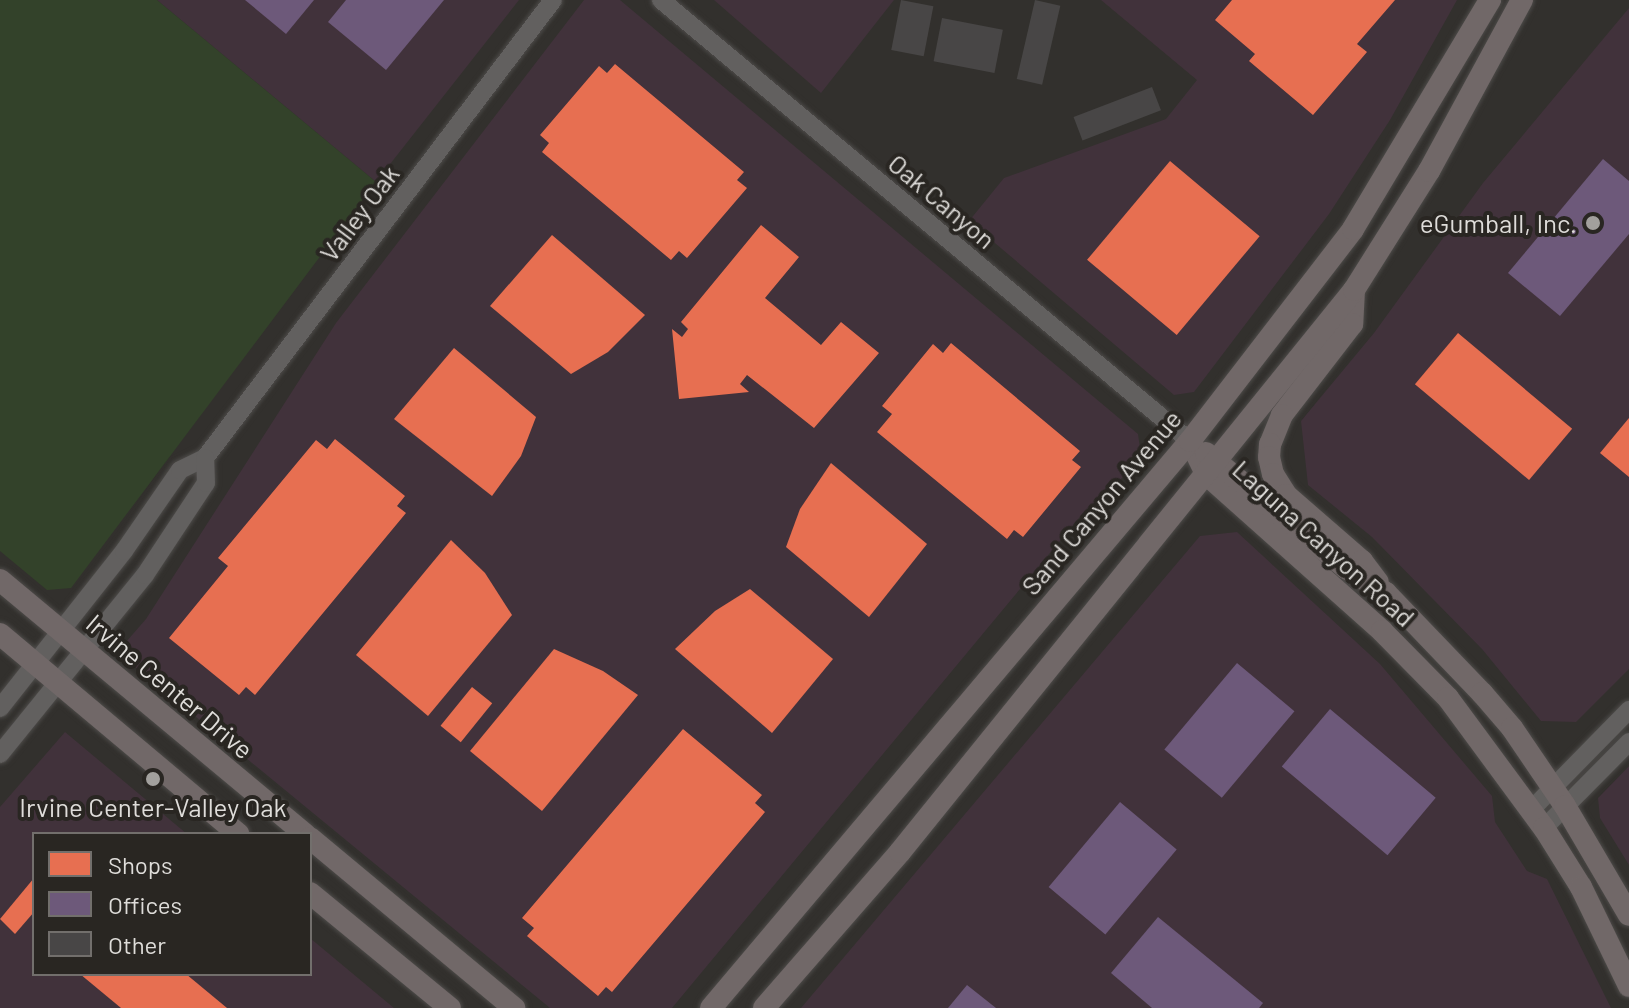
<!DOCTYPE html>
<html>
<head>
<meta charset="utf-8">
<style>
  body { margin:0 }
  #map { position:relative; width:1629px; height:1008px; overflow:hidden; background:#32302d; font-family:Barlow,sans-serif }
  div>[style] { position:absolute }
  .commercial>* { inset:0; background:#41323b }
  .green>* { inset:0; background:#33422a }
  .shops>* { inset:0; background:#e76f51; transform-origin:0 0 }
  .offices>* { inset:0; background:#6d597a; transform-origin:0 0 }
  .building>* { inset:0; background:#484646; transform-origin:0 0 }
  .roads { filter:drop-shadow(0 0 2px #4d4b49) drop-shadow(0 0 2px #4d4b49) }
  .minor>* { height:18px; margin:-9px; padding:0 9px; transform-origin:9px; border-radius:9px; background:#62605f }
  .major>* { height:22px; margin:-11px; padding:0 11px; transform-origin:11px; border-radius:11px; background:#716868 }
  .dots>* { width:22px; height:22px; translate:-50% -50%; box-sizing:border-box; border:4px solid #292622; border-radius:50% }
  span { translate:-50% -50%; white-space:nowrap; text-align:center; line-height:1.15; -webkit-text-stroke:8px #292622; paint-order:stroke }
  .street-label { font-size:26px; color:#dfddda }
  .poi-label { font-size:26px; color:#dfddda }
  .right { translate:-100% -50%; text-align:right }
  .legend { position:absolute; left:32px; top:832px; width:280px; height:144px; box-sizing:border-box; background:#292622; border:2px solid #726f6c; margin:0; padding:10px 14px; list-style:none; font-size:24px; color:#dfddda }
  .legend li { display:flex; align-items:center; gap:16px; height:40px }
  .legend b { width:40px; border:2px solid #726f6c }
</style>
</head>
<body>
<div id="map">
  <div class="commercial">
    <i style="clip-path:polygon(157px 0,519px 0,376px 182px)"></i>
    <i style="clip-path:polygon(584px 0,620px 0,1138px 434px,1141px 455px,1111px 491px,1084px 512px,672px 1008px,550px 1008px,128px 661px,126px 642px,146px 619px,336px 323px)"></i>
    <i style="clip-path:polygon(714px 0,894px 0,821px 93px)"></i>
    <i style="clip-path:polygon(1101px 0,1457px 0,1390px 120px,1329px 214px,1194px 392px,1174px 395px,969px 221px,1004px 178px,1166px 119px,1197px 80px)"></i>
    <i style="clip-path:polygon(1629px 8px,1629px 669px,1576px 722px,1541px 721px,1482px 649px,1372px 537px,1308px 485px,1301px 421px,1374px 333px,1483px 183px)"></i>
    <i style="clip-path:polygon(1237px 532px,1380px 664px,1492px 796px,1495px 822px,1527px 871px,1547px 879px,1611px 1008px,801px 1008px,1200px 536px)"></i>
    <i style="clip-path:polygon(65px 732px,187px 834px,34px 834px,34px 974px,310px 974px,310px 938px,394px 1008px,0 1008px,0 807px)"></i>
    <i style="clip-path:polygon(1629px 766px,1629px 865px,1600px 818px,1598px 798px)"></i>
  </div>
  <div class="green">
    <i style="clip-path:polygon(0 0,157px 0,376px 182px,71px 588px,47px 590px,0 551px)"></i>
  </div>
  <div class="shops">
    <i style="clip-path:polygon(1232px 0,1395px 0,1357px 44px,1367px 52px,1313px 115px,1249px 61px,1255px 54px,1215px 20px)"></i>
    <i style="clip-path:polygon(615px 64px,744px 172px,737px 180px,747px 188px,687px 258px,679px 251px,671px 260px,542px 152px,549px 143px,540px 135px,599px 66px,607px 73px)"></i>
    <i style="left:1170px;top:161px;width:117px;height:129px;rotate:40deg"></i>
    <i style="clip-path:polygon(761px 225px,799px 257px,765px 298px,821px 345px,841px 322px,879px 353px,814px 428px,747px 375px,740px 384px,749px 392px,679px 399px,672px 329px,682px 337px,688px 329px,681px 322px)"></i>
    <i style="clip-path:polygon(552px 235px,645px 315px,608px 352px,571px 374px,490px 306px)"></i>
    <i style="left:1458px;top:333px;width:149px;height:67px;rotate:40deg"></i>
    <i style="clip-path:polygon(951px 343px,1080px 451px,1072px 460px,1081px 467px,1023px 537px,1014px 530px,1007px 539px,877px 432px,892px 414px,882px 406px,933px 344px,943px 353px)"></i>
    <i style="clip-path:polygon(454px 348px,536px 417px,521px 456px,492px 496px,394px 419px)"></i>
    <i style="clip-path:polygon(1629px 418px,1629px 477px,1600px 453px)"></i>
    <i style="clip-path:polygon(335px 439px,405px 496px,397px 506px,406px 513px,255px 695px,246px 687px,239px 695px,169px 638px,228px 566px,218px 558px,316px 440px,327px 449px)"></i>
    <i style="clip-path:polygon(831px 463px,927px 544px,869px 617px,786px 547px,800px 509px)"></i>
    <i style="clip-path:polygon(451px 540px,485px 573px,512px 615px,428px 716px,356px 655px)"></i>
    <i style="clip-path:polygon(750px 589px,833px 659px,772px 733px,675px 649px,715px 611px)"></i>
    <i style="clip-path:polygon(554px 649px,603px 671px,638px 695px,542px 811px,470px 751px)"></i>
    <i style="left:472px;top:687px;width:26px;height:50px;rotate:39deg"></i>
    <i style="clip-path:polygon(683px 729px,762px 795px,755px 803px,765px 812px,612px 992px,606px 987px,598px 996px,527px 936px,534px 928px,522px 918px)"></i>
    <i style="clip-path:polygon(34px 878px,34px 912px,15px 934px,0 919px)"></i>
    <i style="clip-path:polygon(80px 974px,186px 974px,227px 1008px,121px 1008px)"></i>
  </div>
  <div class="offices">
    <i style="clip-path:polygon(245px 0,314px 0,286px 34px)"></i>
    <i style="clip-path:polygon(346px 0,444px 0,386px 70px,328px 22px)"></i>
    <i style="clip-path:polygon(1603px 159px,1629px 181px,1629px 234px,1560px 316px,1508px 273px)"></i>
    <i style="left:1237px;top:663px;width:75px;height:113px;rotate:40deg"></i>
    <i style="left:1330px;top:709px;width:138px;height:75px;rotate:40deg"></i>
    <i style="left:1120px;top:802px;width:74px;height:111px;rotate:40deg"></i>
    <i style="clip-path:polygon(1158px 917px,1263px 1003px,1259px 1008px,1152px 1008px,1111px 973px)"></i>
    <i style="clip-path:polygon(967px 985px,996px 1008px,948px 1008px)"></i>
  </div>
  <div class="building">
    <i style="left:901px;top:0;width:33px;height:51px;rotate:11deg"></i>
    <i style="left:1035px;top:0;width:26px;height:81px;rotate:13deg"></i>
    <i style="left:942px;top:18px;width:62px;height:44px;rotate:11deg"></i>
    <i style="left:1152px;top:87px;width:25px;height:84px;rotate:69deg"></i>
  </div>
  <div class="roads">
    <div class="minor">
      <i style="left:661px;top:0;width:689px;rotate:39.82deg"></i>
      <i style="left:0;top:708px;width:200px;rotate:-51.7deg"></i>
      <i style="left:124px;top:551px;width:98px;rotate:-55.3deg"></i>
      <i style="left:180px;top:470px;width:28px;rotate:-26deg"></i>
      <i style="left:205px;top:458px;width:575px;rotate:-52.77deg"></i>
      <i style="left:0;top:754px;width:230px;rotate:-51deg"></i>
      <i style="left:145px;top:575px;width:110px;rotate:-56.5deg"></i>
      <i style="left:206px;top:483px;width:25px;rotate:-92deg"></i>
      <i style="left:1532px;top:809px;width:139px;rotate:-45.6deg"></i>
      <i style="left:1544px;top:828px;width:121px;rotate:-45.3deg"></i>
    </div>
    <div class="major">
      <i style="left:1354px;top:290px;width:34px;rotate:93deg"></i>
      <i style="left:1352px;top:324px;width:115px;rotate:127.6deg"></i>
      <i style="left:1282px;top:415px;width:31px;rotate:112deg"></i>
      <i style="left:1270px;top:444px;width:13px;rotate:94deg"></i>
      <i style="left:1269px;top:457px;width:17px;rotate:77deg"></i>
      <i style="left:1273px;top:474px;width:25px;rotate:58deg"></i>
      <i style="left:1286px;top:495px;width:101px;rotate:41deg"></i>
      <i style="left:1362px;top:561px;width:26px;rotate:53deg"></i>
      <i style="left:1190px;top:441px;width:37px;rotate:64deg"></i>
      <i style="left:1206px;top:474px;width:236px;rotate:41.7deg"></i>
      <i style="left:1382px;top:631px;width:94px;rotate:45.4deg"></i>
      <i style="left:1448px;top:698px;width:162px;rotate:53.6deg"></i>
      <i style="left:1544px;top:828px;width:70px;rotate:57.9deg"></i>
      <i style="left:1581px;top:887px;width:110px;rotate:64.1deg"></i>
      <i style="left:1206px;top:453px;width:181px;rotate:39.4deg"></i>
      <i style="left:1346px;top:568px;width:47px;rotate:32deg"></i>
      <i style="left:1386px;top:593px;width:139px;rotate:46.2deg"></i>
      <i style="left:1482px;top:693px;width:46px;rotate:49.4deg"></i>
      <i style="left:1512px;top:728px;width:94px;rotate:55.8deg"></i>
      <i style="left:1565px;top:806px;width:126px;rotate:59.6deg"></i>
      <i style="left:0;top:580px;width:397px;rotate:39.8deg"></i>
      <i style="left:0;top:634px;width:311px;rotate:40deg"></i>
      <i style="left:310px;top:838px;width:266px;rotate:39.8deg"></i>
      <i style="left:310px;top:893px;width:181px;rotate:39.4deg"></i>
      <i style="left:711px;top:1008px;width:742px;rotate:-49.81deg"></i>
      <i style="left:1190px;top:441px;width:267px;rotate:-52.4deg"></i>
      <i style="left:1353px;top:229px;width:267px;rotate:-59.1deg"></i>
      <i style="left:764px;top:1008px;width:207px;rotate:-48.9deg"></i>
      <i style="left:900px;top:852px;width:722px;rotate:-51.07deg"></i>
      <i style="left:1354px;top:290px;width:141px;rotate:-57.8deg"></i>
      <i style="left:1429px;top:171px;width:195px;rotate:-61.5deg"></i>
    </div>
  </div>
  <div class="dots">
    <i style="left:1593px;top:223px;background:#a2a09d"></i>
    <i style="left:153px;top:779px;background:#a2a09d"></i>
  </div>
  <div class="street-label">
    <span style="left:942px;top:201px;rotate:40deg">Oak Canyon</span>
    <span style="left:359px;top:213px;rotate:-53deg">Valley Oak</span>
    <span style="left:1101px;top:502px;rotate:-50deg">Sand Canyon Avenue</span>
    <span style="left:1324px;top:543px;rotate:42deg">Laguna Canyon Road</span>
    <span style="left:170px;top:686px;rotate:40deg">Irvine Center Drive</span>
  </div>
  <div class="poi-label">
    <span class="right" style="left:1577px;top:223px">eGumball, Inc.</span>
    <span style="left:153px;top:807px">Irvine Center-Valley Oak</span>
  </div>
  <ul class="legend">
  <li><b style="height:22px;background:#e76f51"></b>Shops</li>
  <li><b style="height:22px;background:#6d597a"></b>Offices</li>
  <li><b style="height:22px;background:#484646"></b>Other</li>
  </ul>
</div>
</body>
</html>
